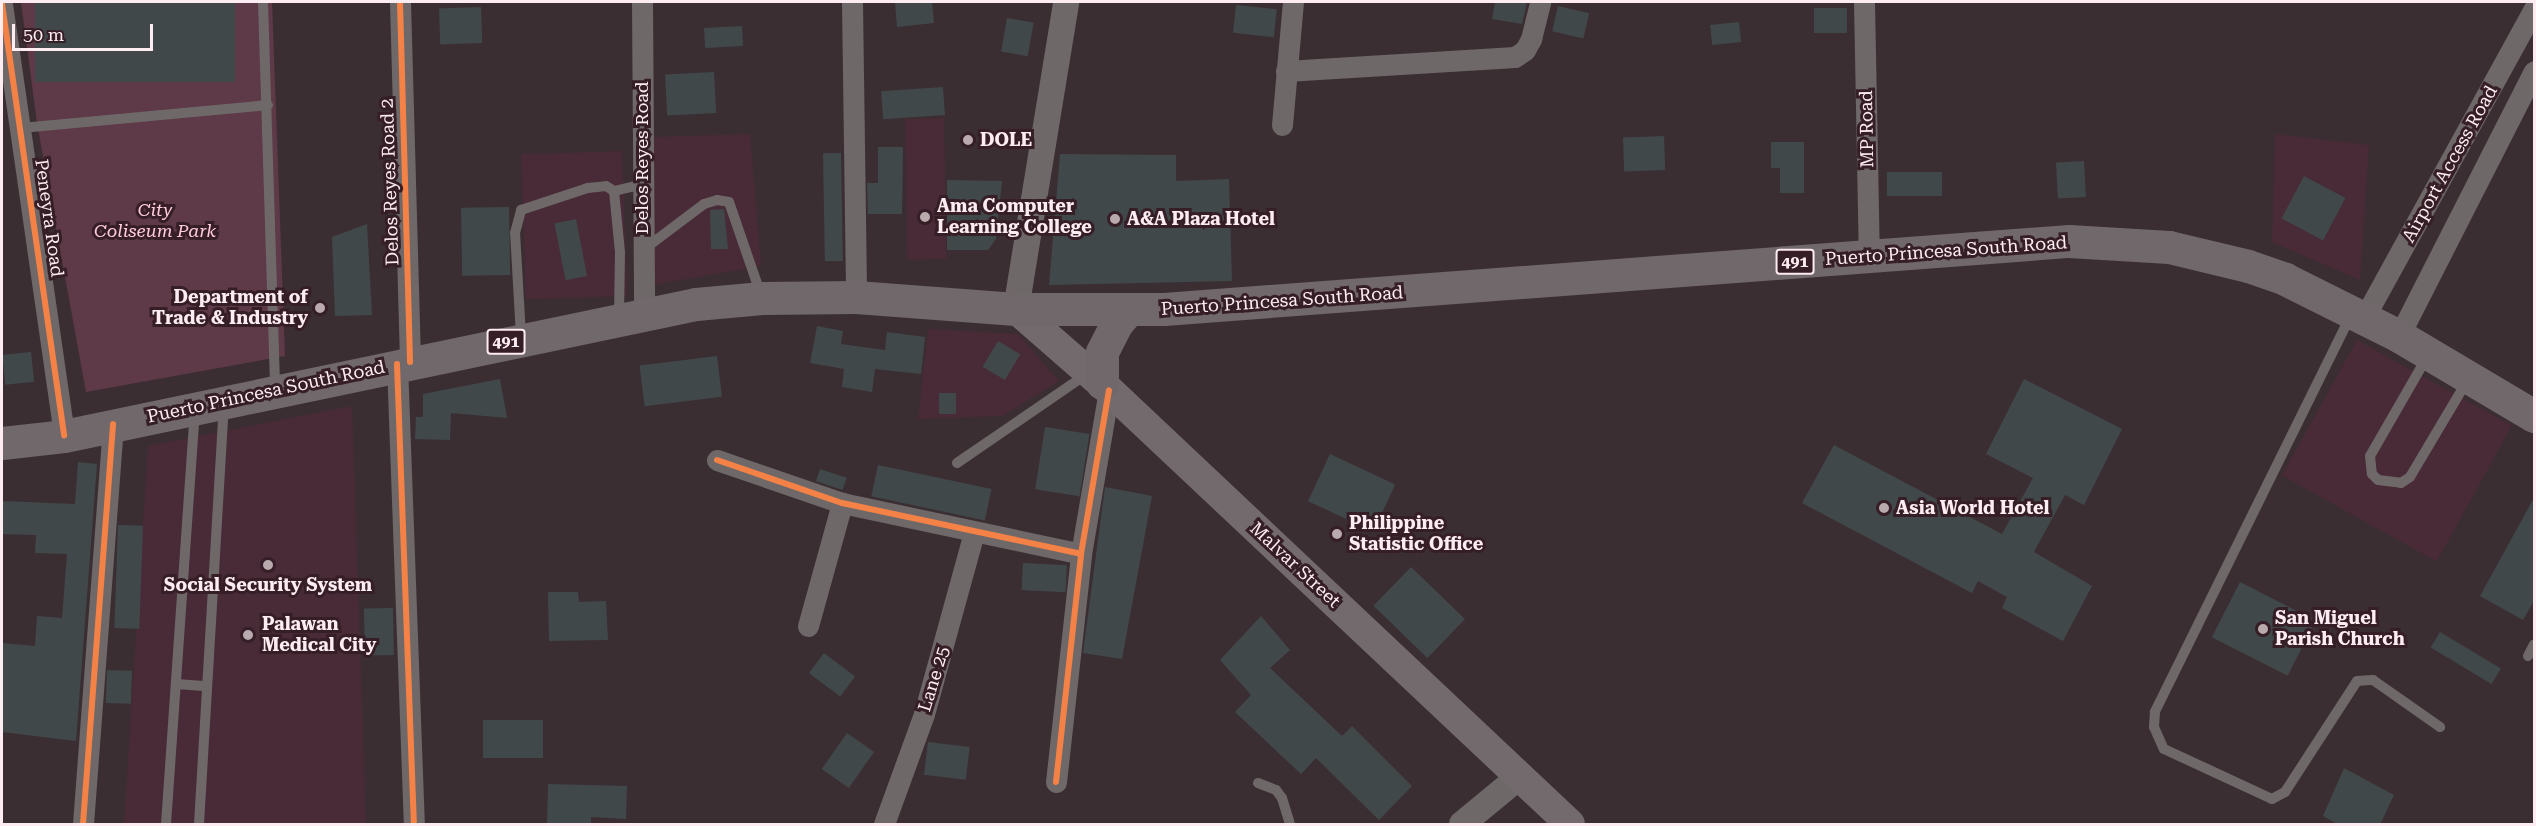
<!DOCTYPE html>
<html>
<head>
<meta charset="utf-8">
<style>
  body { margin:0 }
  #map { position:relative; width:2536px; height:826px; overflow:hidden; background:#3b2e32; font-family:"Roboto Serif",serif }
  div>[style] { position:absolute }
  .built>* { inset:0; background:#482b36; transform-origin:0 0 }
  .green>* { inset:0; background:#5e3947 }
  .building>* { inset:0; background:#41484a; transform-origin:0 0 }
  .service>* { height:10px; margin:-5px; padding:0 5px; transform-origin:5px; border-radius:5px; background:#6e6869 }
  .minor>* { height:21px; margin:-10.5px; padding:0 10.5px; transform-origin:10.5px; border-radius:10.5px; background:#6e6869 }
  .tertiary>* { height:26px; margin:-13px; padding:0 13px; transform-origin:13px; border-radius:13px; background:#6e6869 }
  .secondary>* { height:30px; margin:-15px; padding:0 15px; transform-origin:15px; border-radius:15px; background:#726a6d }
  .primary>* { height:33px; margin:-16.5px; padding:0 16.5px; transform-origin:16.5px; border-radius:16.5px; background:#71686b }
  .cycleway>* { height:6px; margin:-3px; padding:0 3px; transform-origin:3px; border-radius:3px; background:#f48246 }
  .dots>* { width:16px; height:16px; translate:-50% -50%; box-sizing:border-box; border:3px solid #361e27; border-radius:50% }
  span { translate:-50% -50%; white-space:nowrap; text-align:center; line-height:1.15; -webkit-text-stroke:6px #361e27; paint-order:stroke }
  .shield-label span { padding:2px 4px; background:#361e27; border:2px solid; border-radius:4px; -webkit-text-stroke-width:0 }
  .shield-label { font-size:16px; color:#fdecf1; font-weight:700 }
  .street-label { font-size:18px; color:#fdecf1 }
  .poi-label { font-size:18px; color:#fdecf1; font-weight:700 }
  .left { translate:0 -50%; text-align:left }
  .right { translate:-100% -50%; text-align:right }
  .park-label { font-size:18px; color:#ffccde; font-style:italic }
  .frame { position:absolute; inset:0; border:3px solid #fdecf1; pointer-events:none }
  .scale { position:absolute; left:12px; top:24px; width:141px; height:27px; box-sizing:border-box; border:3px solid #fdecf1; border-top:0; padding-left:8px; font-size:18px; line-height:21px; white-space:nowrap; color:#fdecf1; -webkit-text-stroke:4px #361e27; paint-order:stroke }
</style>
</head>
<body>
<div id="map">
  <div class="built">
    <i style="left:944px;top:118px;width:141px;height:39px;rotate:89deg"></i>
    <i style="clip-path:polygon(750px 134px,761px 266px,652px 285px,650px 137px)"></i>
    <i style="clip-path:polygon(2275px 134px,2369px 145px,2360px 280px,2272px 242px)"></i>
    <i style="left:622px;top:151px;width:145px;height:101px;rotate:88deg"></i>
    <i style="clip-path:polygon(928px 329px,1018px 334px,1059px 381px,1002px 416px,918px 419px)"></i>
    <i style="left:2357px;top:340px;width:177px;height:155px;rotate:29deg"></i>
    <i style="clip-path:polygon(352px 406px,366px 824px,124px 824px,148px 446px)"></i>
  </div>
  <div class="green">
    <i style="clip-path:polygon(21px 2px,272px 2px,285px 356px,86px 392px,37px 123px)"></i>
  </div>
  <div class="building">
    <i style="left:35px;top:2px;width:200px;height:80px"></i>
    <i style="clip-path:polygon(895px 2px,932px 2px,934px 23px,897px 27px)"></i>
    <i style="clip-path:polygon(1495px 2px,1527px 2px,1522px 24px,1492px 19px)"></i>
    <i style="left:1236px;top:5px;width:41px;height:28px;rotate:6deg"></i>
    <i style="left:1558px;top:6px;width:32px;height:26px;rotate:13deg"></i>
    <i style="left:481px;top:7px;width:36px;height:42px;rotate:88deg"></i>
    <i style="left:1847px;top:8px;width:25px;height:33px;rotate:90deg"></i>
    <i style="left:1007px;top:18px;width:27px;height:34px;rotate:10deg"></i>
    <i style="left:1739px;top:22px;width:20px;height:29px;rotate:84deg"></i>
    <i style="left:742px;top:26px;width:20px;height:38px;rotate:87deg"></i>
    <i style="left:714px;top:72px;width:41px;height:49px;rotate:87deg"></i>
    <i style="left:943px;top:87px;width:28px;height:62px;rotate:86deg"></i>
    <i style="left:1664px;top:136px;width:34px;height:41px;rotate:88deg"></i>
    <i style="clip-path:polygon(1771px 142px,1804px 142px,1804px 193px,1780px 193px,1780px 168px,1771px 168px)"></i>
    <i style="clip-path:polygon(878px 147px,903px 147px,902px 214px,868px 214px,867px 183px,878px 183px)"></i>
    <i style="left:841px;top:153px;width:108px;height:18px;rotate:89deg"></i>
    <i style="clip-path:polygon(1060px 154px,1176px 155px,1176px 181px,1229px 179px,1232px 281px,1049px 285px)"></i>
    <i style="left:2084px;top:161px;width:36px;height:28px;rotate:87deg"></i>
    <i style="left:1887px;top:172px;width:55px;height:24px"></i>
    <i style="left:2304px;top:176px;width:47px;height:48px;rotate:28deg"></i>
    <i style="clip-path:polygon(947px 180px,1002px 181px,996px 239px,988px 250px,947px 250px)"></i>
    <i style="left:509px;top:207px;width:68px;height:48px;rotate:89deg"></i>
    <i style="clip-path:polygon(724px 209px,728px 249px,711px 249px,710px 210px)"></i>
    <i style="left:576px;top:219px;width:58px;height:22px;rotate:79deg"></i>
    <i style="clip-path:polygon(367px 224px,372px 315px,335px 316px,332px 237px)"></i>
    <i style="clip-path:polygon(817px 326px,843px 331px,841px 344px,885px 350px,887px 332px,925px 337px,921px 374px,875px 369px,872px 392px,842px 387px,844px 369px,810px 363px)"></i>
    <i style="left:998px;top:341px;width:26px;height:30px;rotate:31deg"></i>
    <i style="left:31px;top:352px;width:30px;height:29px;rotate:84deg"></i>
    <i style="left:717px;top:356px;width:41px;height:78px;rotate:83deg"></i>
    <i style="clip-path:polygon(500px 379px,507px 418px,451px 413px,450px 440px,415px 439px,416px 417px,423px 417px,423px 394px)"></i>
    <i style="clip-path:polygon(2024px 379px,2122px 429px,2084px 505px,2065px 495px,2034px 552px,2092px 586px,2063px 641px,2002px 608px,2007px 597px,1978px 581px,1972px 593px,1802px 503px,1834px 445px,2002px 534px,2033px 478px,1986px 454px)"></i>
    <i style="left:939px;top:393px;width:17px;height:21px"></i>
    <i style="left:1045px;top:427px;width:45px;height:63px;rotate:9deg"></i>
    <i style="left:1330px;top:454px;width:72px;height:52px;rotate:25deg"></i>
    <i style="clip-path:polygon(78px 462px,97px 464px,76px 741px,2px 732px,2px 643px,35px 646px,37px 616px,62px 618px,67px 554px,35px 553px,36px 535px,2px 534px,2px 501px,75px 504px)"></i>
    <i style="left:878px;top:465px;width:116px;height:32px;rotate:12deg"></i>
    <i style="left:820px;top:469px;width:28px;height:13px;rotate:18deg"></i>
    <i style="clip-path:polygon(1105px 487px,1152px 496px,1122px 659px,1083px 653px)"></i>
    <i style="clip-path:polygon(2535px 496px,2535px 599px,2523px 620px,2480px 596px)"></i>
    <i style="left:118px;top:525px;width:25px;height:103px;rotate:2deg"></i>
    <i style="left:1023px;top:563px;width:44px;height:27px;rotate:3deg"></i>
    <i style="left:1411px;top:567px;width:75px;height:54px;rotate:44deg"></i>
    <i style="left:2240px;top:582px;width:85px;height:62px;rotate:27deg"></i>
    <i style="clip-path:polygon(548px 592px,578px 592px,579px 602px,606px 601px,608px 640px,549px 641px)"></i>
    <i style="left:393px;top:608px;width:47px;height:29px;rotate:89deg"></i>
    <i style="clip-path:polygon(1261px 616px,1290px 650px,1270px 668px,1342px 736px,1352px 726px,1412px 786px,1379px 820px,1316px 758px,1301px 774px,1235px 712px,1251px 695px,1220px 660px)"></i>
    <i style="left:2440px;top:632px;width:71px;height:18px;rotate:31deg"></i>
    <i style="left:824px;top:653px;width:39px;height:25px;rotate:37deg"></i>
    <i style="left:107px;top:670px;width:25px;height:33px;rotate:2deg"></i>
    <i style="left:543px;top:720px;width:38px;height:60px;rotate:90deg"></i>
    <i style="left:847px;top:733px;width:33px;height:44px;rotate:35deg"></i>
    <i style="left:928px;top:742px;width:42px;height:33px;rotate:7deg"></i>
    <i style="clip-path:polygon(2344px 768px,2394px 795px,2380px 825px,2339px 825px,2323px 816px)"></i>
    <i style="clip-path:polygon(548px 784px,627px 786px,626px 819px,591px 817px,591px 825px,547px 825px)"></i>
  </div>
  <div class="service">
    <i style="left:263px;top:2px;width:385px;rotate:88.2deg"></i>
    <i style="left:21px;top:128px;width:248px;rotate:-5.3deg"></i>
    <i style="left:614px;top:191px;width:28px;rotate:-13deg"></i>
    <i style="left:643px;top:250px;width:76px;rotate:-37deg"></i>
    <i style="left:704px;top:204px;width:14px;rotate:-17deg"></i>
    <i style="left:717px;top:200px;width:12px;rotate:9deg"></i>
    <i style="left:729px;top:202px;width:98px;rotate:71deg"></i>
    <i style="left:2351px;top:315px;width:443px;rotate:116.3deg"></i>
    <i style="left:2155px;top:712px;width:15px;rotate:94deg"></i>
    <i style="left:2154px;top:727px;width:24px;rotate:66deg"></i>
    <i style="left:2164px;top:749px;width:119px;rotate:24.8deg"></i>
    <i style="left:2272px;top:799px;width:15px;rotate:-28deg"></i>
    <i style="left:2285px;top:792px;width:132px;rotate:-57deg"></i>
    <i style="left:2357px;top:681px;width:16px;rotate:-4deg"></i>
    <i style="left:2373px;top:680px;width:82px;rotate:35deg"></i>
    <i style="left:521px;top:336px;width:103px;rotate:-93.3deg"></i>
    <i style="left:515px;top:233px;width:24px;rotate:-75deg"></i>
    <i style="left:521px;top:210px;width:71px;rotate:-18.2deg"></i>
    <i style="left:588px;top:188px;width:18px;rotate:-6deg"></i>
    <i style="left:606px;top:186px;width:9px;rotate:32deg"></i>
    <i style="left:614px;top:191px;width:61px;rotate:84.4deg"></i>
    <i style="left:620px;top:252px;width:64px;rotate:90.9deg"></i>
    <i style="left:2427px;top:357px;width:114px;rotate:119.9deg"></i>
    <i style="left:2370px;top:456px;width:18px;rotate:84deg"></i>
    <i style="left:2372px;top:474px;width:8px;rotate:45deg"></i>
    <i style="left:2378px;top:480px;width:23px;rotate:7deg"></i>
    <i style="left:2401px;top:483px;width:11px;rotate:-34deg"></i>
    <i style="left:2410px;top:477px;width:112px;rotate:-59.3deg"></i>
    <i style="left:957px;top:463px;width:158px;rotate:-34.4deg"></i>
    <i style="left:2528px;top:656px;width:13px;rotate:-63deg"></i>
    <i style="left:176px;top:684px;width:31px;rotate:4deg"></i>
    <i style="left:1258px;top:783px;width:19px;rotate:21deg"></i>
    <i style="left:1276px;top:790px;width:10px;rotate:53deg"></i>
    <i style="left:1282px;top:798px;width:27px;rotate:73deg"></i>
    <i style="left:166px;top:824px;width:412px;rotate:-86deg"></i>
    <i style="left:199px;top:824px;width:419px;rotate:-86.6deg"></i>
  </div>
  <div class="minor">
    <i style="left:400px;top:2px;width:360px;rotate:88.4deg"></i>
    <i style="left:642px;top:2px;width:312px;rotate:89.6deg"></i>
    <i style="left:852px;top:2px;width:295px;rotate:89.2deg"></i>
    <i style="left:1864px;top:2px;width:254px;rotate:88.9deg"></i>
    <i style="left:2px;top:4px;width:436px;rotate:81.8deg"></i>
    <i style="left:1286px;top:71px;width:229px;rotate:-3.5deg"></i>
    <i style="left:1515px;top:57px;width:12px;rotate:-35deg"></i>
    <i style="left:1525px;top:50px;width:13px;rotate:-61deg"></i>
    <i style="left:1531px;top:39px;width:38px;rotate:-76deg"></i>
    <i style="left:1282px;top:125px;width:123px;rotate:-84.9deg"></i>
    <i style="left:2364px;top:318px;width:353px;rotate:-61.2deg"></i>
    <i style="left:2399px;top:336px;width:297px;rotate:-63deg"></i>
    <i style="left:397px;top:364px;width:460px;rotate:87.9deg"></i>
    <i style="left:717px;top:460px;width:132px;rotate:19deg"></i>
    <i style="left:842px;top:503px;width:244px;rotate:12deg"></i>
    <i style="left:808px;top:626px;width:128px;rotate:-74.5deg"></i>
    <i style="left:1056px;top:782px;width:229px;rotate:-83.7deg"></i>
    <i style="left:1081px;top:554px;width:166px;rotate:-80.3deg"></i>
    <i style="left:83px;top:824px;width:401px;rotate:-85.7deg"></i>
    <i style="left:884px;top:824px;width:117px;rotate:-70deg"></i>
    <i style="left:924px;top:714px;width:189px;rotate:-74.6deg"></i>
  </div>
  <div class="tertiary">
    <i style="left:1016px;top:309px;width:311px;rotate:-80.7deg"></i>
    <i style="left:1462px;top:824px;width:75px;rotate:-39.6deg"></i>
  </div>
  <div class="secondary">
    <i style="left:1016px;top:309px;width:123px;rotate:41.1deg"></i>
    <i style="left:1109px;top:390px;width:633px;rotate:43.27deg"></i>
  </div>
  <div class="primary">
    <i style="left:1102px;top:383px;width:31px;rotate:-90deg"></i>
    <i style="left:1102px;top:352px;width:31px;rotate:-63deg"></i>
    <i style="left:1116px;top:324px;width:20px;rotate:-49deg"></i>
    <i style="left:2px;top:443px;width:62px;rotate:-6.4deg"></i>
    <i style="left:64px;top:436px;width:646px;rotate:-11.8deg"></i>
    <i style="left:696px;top:304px;width:66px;rotate:-5.2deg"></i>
    <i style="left:762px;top:298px;width:94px;rotate:-0.6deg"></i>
    <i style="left:856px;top:297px;width:160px;rotate:4.3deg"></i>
    <i style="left:1016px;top:309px;width:148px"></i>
    <i style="left:1164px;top:309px;width:908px;rotate:-4.3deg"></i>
    <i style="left:2069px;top:241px;width:100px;rotate:3.4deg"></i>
    <i style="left:2169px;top:247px;width:81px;rotate:13.5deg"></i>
    <i style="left:2248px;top:266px;width:39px;rotate:19deg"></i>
    <i style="left:2285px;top:279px;width:127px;rotate:26.6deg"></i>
    <i style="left:2399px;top:336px;width:157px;rotate:30.7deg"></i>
  </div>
  <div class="cycleway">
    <i style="left:400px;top:2px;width:360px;rotate:88.4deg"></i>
    <i style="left:2px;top:4px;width:436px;rotate:81.8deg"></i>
    <i style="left:397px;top:364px;width:460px;rotate:87.9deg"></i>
    <i style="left:717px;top:460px;width:132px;rotate:19deg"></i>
    <i style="left:842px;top:503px;width:244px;rotate:12deg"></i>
    <i style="left:1056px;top:782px;width:229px;rotate:-83.7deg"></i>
    <i style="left:1081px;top:554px;width:166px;rotate:-80.3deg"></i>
    <i style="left:83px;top:824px;width:401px;rotate:-85.7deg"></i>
  </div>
  <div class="dots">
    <i style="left:968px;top:140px;background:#b9aaae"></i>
    <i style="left:925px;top:217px;background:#b9aaae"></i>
    <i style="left:1115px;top:219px;background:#b9aaae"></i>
    <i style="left:320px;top:308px;background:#b9aaae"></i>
    <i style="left:1884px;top:508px;background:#b9aaae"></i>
    <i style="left:1337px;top:534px;background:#b9aaae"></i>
    <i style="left:268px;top:565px;background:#b9aaae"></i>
    <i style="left:2263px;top:629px;background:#b9aaae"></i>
    <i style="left:248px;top:635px;background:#b9aaae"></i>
  </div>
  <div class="shield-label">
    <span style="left:1795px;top:262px">491</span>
    <span style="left:506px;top:342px">491</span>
  </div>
  <div class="street-label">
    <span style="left:1867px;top:129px;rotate:-91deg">MP Road</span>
    <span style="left:642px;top:158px;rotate:-90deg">Delos Reyes Road</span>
    <span style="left:2450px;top:164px;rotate:-61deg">Airport Access Road</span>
    <span style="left:390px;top:182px;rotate:-92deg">Delos Reyes Road 2</span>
    <span style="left:49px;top:218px;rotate:82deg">Peneyra Road</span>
    <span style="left:1946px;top:251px;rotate:-4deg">Puerto Princesa South Road</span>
    <span style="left:1282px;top:301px;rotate:-4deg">Puerto Princesa South Road</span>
    <span style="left:266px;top:392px;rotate:-12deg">Puerto Princesa South Road</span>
    <span style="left:1295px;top:565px;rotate:43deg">Malvar Street</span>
    <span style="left:934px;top:679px;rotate:-73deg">Lane 25</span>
  </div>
  <div class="poi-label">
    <span class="left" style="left:980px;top:140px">DOLE</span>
    <span class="left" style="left:937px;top:217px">Ama Computer<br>Learning College</span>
    <span class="left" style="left:1127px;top:219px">A&amp;A Plaza Hotel</span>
    <span class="right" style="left:308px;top:308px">Department of<br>Trade &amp; Industry</span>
    <span class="left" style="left:1896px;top:508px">Asia World Hotel</span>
    <span class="left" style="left:1349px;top:534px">Philippine<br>Statistic Office</span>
    <span style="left:268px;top:585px">Social Security System</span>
    <span class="left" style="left:2275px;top:629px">San Miguel<br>Parish Church</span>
    <span class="left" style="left:262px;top:635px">Palawan<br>Medical City</span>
  </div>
  <div class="park-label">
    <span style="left:155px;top:221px">City<br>Coliseum Park</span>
  </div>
  <div class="frame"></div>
  <div class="scale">50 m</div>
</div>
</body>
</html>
